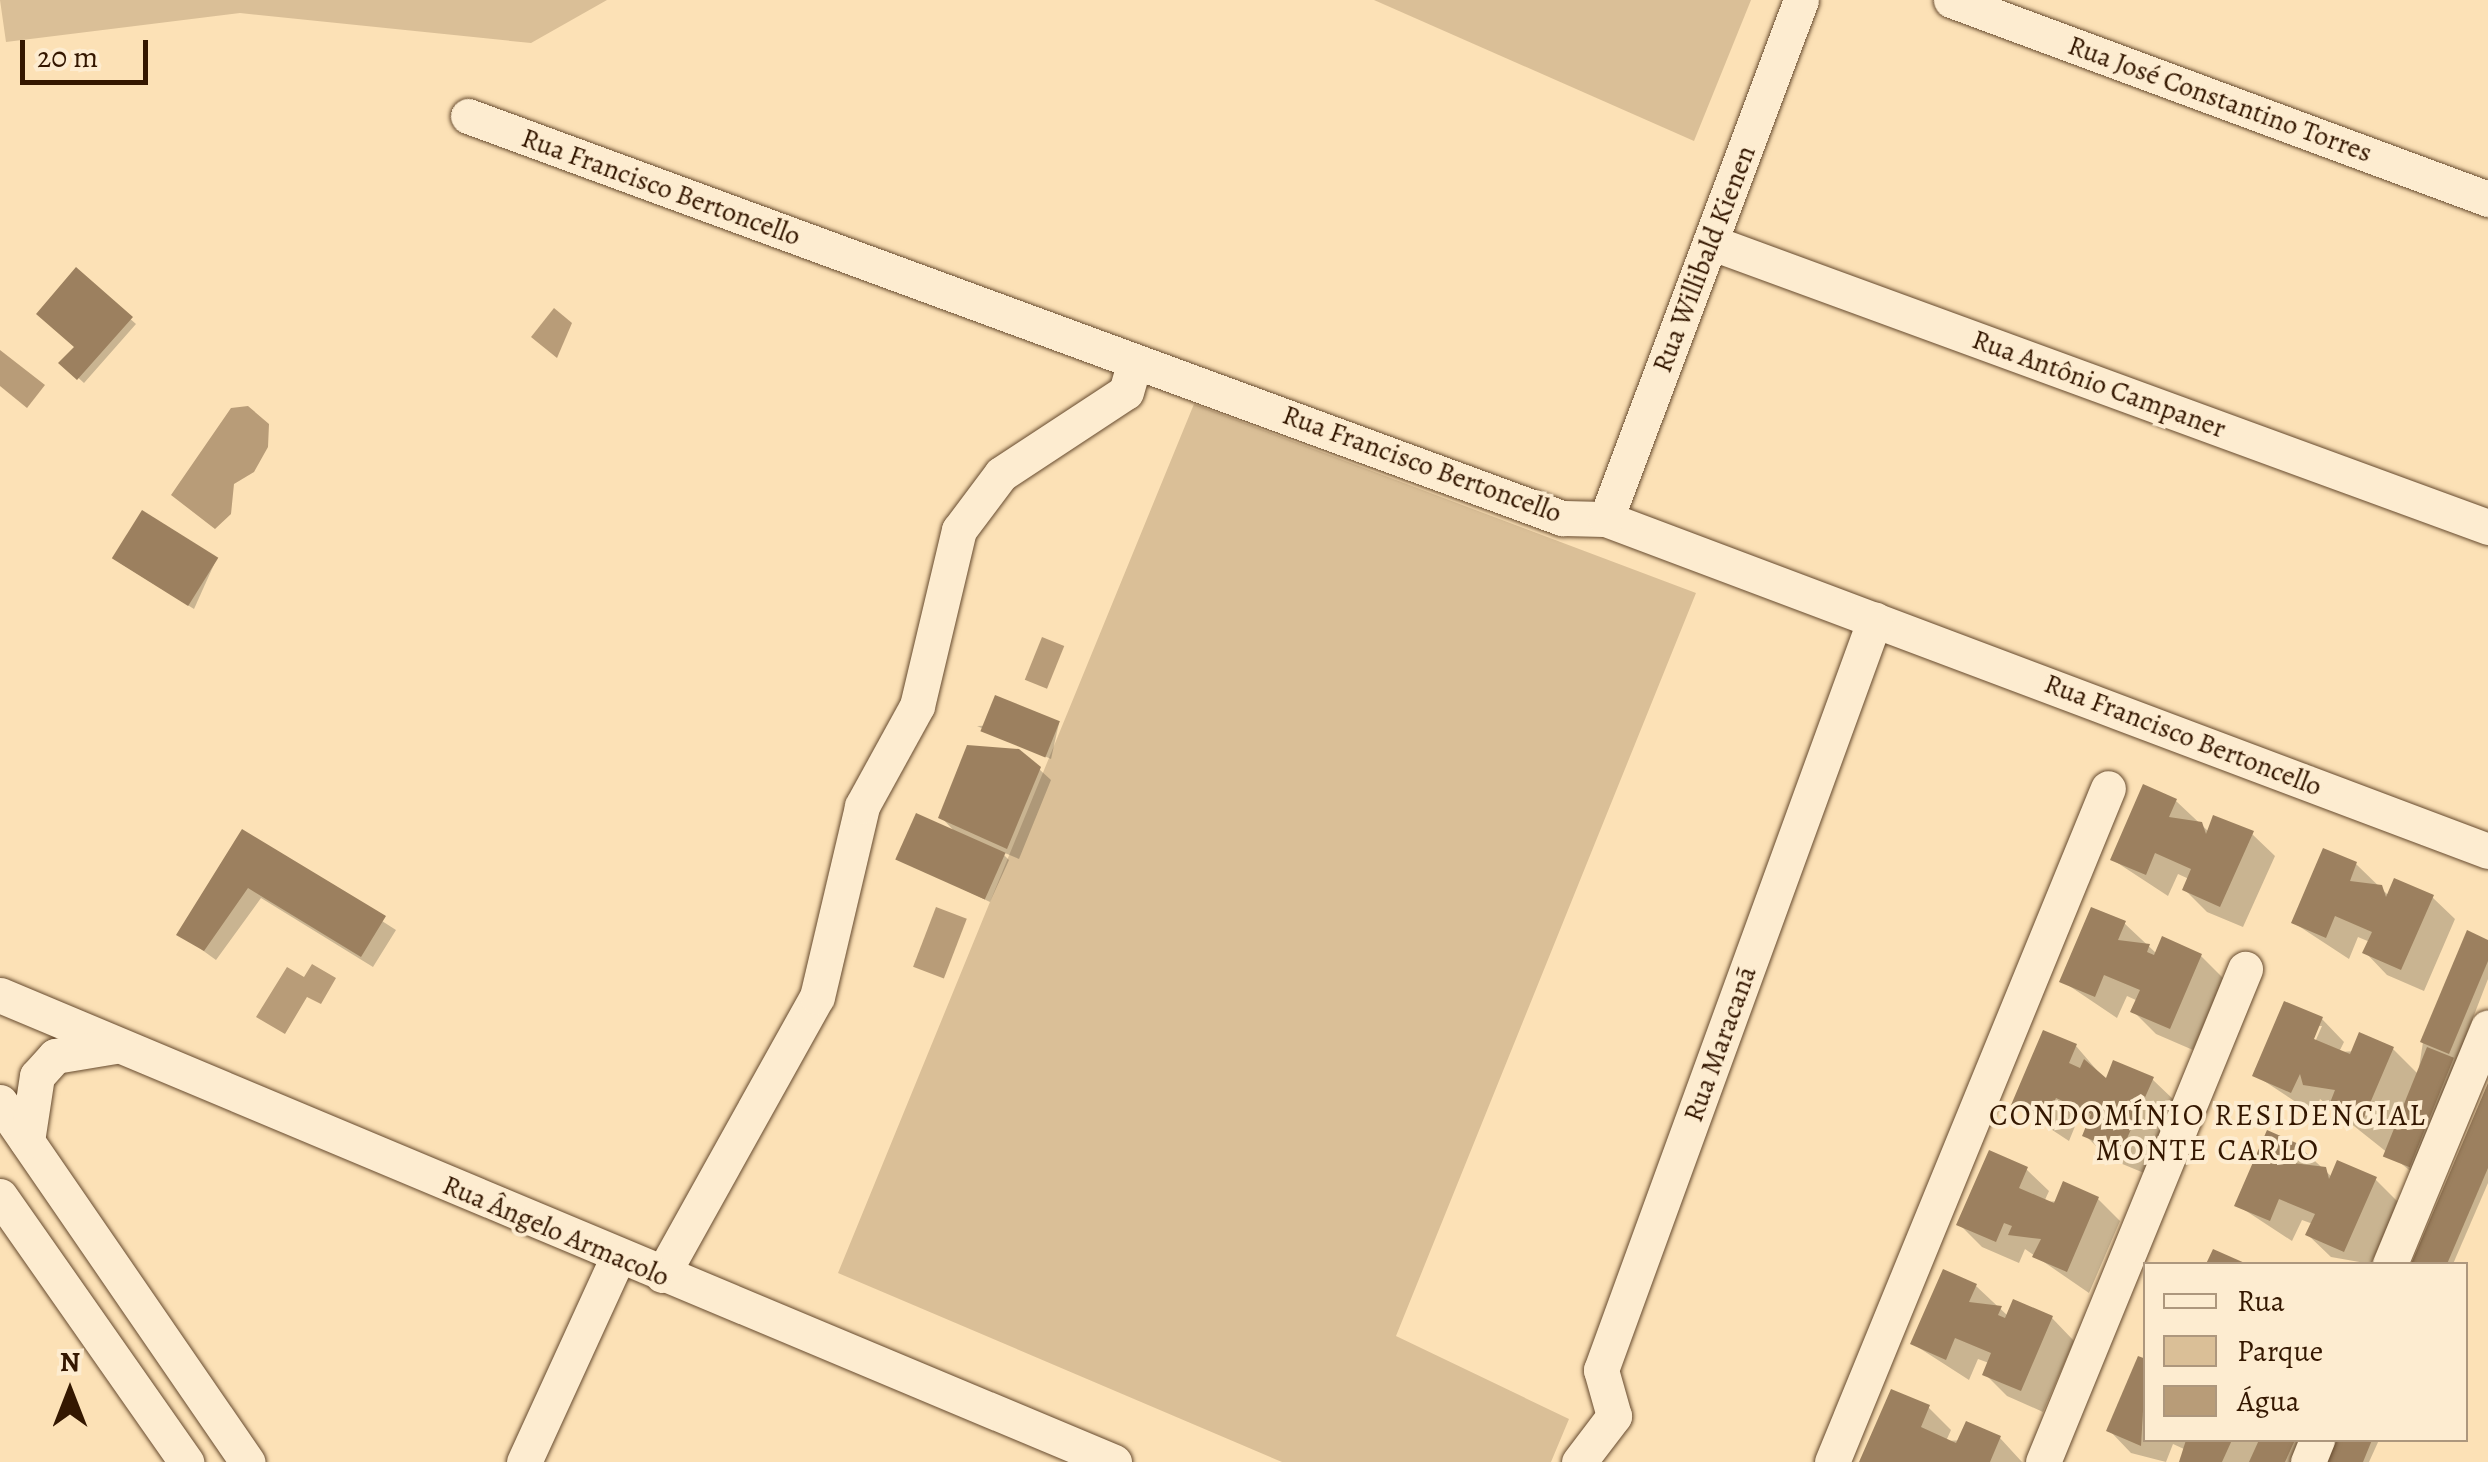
<!DOCTYPE html>
<html>
<head>
<meta charset="utf-8">
<style>
  body { margin:0 }
  #map { position:relative; width:2488px; height:1462px; overflow:hidden; background:#fce1b6; font-family:Alegreya,serif }
  div>[style] { position:absolute }
  .green>* { inset:0; background:#dabf97 }
  .water>* { inset:0; background:#b89c78; transform-origin:0 0 }
  .shadow>* { inset:0; background:#0003 }
  .building>* { inset:0; background:#9c805f; transform-origin:0 0 }
  .roads { filter:drop-shadow(0 0 2px #664a2e) drop-shadow(0 0 2px #664a2e) }
  .street>* { height:35px; margin:-17.5px; padding:0 17.5px; transform-origin:17.5px; border-radius:17.5px; background:#fdecd0 }
  span { translate:-50% -50%; white-space:nowrap; text-align:center; line-height:1.15; -webkit-text-stroke:8px #fdecd0; paint-order:stroke }
  .street-label { font-size:28px; color:#341700 }
  .neighbourhood-label { font-size:30px; color:#341700; letter-spacing:2.5px }
  .legend { position:absolute; left:2143px; top:1262px; width:325px; height:180px; box-sizing:border-box; background:#fdecd0; border:2px solid #ad977d; margin:0; padding:12px 18px; list-style:none; font-size:30px; color:#341700 }
  .legend li { display:flex; align-items:center; gap:20px; height:50px }
  .legend b { width:50px; border:2px solid #ad977d }
  .north { position:absolute; left:20px; top:1342px; width:100px; height:100px; -webkit-text-stroke:8px #fdecd0; paint-order:stroke; rotate:0deg; font-size:28px; font-weight:700; line-height:40px; text-align:center; color:#341700 }
  .north::after { content:''; display:block; margin:auto; width:35px; height:45px; background:#341700; clip-path:polygon(50% 0,100% 100%,50% 72%,0 100%) }
  .scale { position:absolute; left:20px; top:40px; width:128px; height:45px; box-sizing:border-box; border:5px solid #341700; border-top:0; padding-left:12px; font-size:30px; line-height:35px; white-space:nowrap; color:#341700; -webkit-text-stroke:8px #fdecd0; paint-order:stroke }
</style>
</head>
<body>
<div id="map">
  <div class="green">
    <i style="clip-path:polygon(0 0,607px 0,531px 43px,240px 13px,6px 42px)"></i>
    <i style="clip-path:polygon(1374px 0,1751px 0,1694px 141px)"></i>
    <i style="clip-path:polygon(1194px 404px,1696px 593px,1396px 1336px,1569px 1419px,1551px 1462px,1282px 1462px,838px 1273px)"></i>
  </div>
  <div class="water">
    <i style="clip-path:polygon(554px 308px,572px 323px,557px 358px,531px 337px)"></i>
    <i style="clip-path:polygon(0 350px,45px 385px,27px 408px,0 386px)"></i>
    <i style="clip-path:polygon(248px 406px,269px 424px,268px 447px,254px 472px,234px 484px,231px 514px,215px 529px,171px 495px,231px 408px)"></i>
    <i style="left:1042px;top:637px;width:24px;height:46px;rotate:22deg"></i>
    <i style="left:936px;top:907px;width:33px;height:64px;rotate:21deg"></i>
    <i style="clip-path:polygon(312px 964px,336px 978px,321px 1004px,307px 997px,285px 1034px,256px 1017px,287px 967px,304px 977px)"></i>
  </div>
  <div class="shadow">
    <i style="clip-path:polygon(76px 271px,136px 324px,84px 383px,62px 363px,77px 347px)"></i>
    <i style="clip-path:polygon(216px 560px,194px 609px,120px 563px)"></i>
    <i style="clip-path:polygon(1059px 723px,1051px 759px,977px 726px)"></i>
    <i style="clip-path:polygon(1039px 769px,1051px 780px,1019px 859px,1000px 851px,1009px 860px,990px 902px,898px 858px,956px 833px,941px 817px)"></i>
    <i style="clip-path:polygon(2176px 801px,2209px 832px,2252px 834px,2275px 856px,2243px 927px,2207px 912px,2184px 889px,2189px 879px,2178px 874px,2168px 896px,2113px 860px)"></i>
    <i style="clip-path:polygon(243px 832px,396px 930px,373px 967px,261px 898px,216px 960px,180px 934px)"></i>
    <i style="clip-path:polygon(2356px 864px,2389px 896px,2432px 897px,2455px 919px,2424px 991px,2387px 975px,2365px 952px,2370px 942px,2358px 937px,2349px 959px,2294px 923px)"></i>
    <i style="clip-path:polygon(2124px 923px,2157px 954px,2201px 956px,2223px 978px,2193px 1050px,2156px 1034px,2133px 1011px,2138px 1001px,2127px 996px,2117px 1018px,2062px 981px)"></i>
    <i style="clip-path:polygon(evenodd,2488px 943px,2488px 979px,2413px 1173px,2320px 1099px,2314px 1114px,2255px 1075px,2322px 1019px,2344px 1042px,2339px 1052px,2393px 1049px,2418px 1074px,2423px 1042px,2488px 943px,2316px 1026px,2322px 1026px,2311px 1051px,2316px 1026px)"></i>
    <i style="clip-path:polygon(2076px 1046px,2107px 1082px,2152px 1079px,2175px 1101px,2144px 1173px,2108px 1158px,2085px 1135px,2090px 1124px,2078px 1119px,2069px 1141px,2014px 1105px)"></i>
    <i style="clip-path:polygon(2488px 1090px,2488px 1183px,2453px 1264px,2414px 1264px)"></i>
    <i style="clip-path:polygon(2300px 1147px,2333px 1178px,2375px 1179px,2398px 1202px,2371px 1264px,2331px 1257px,2308px 1235px,2313px 1224px,2302px 1220px,2292px 1241px,2237px 1205px)"></i>
    <i style="clip-path:polygon(2026px 1169px,2049px 1191px,2044px 1202px,2098px 1199px,2120px 1221px,2089px 1293px,2025px 1249px,2019px 1263px,1982px 1247px,1959px 1224px)"></i>
    <i style="clip-path:polygon(1976px 1286px,2008px 1316px,2052px 1318px,2074px 1341px,2043px 1412px,2007px 1396px,1985px 1374px,1989px 1363px,1978px 1359px,1969px 1380px,1913px 1344px)"></i>
    <i style="clip-path:polygon(2146px 1361px,2146px 1440px,2301px 1440px,2292px 1462px,2182px 1462px,2184px 1449px,2173px 1444px,2166px 1462px,2131px 1453px,2109px 1430px)"></i>
    <i style="clip-path:polygon(1892px 1393px,1929px 1408px,1951px 1430px,1946px 1441px,2000px 1438px,2022px 1462px,1862px 1462px)"></i>
    <i style="clip-path:polygon(2339px 1440px,2379px 1440px,2369px 1462px,2330px 1462px)"></i>
  </div>
  <div class="building">
    <i style="clip-path:polygon(76px 267px,133px 317px,77px 380px,58px 363px,74px 347px,36px 314px)"></i>
    <i style="left:142px;top:510px;width:90px;height:57px;rotate:32deg"></i>
    <i style="left:995px;top:695px;width:70px;height:39px;rotate:22deg"></i>
    <i style="clip-path:polygon(967px 745px,1019px 749px,1041px 767px,1007px 849px,938px 818px)"></i>
    <i style="clip-path:polygon(2143px 784px,2177px 799px,2169px 817px,2202px 822px,2206px 834px,2213px 815px,2254px 831px,2220px 907px,2182px 890px,2191px 869px,2155px 853px,2146px 875px,2110px 860px)"></i>
    <i style="left:916px;top:813px;width:98px;height:51px;rotate:24deg"></i>
    <i style="clip-path:polygon(242px 829px,386px 916px,361px 957px,248px 888px,204px 951px,176px 935px)"></i>
    <i style="clip-path:polygon(2323px 848px,2357px 862px,2350px 881px,2382px 885px,2386px 897px,2394px 878px,2434px 895px,2401px 970px,2362px 953px,2372px 932px,2335px 916px,2326px 938px,2291px 923px)"></i>
    <i style="clip-path:polygon(2091px 907px,2126px 921px,2118px 940px,2150px 944px,2147px 952px,2154px 955px,2162px 936px,2202px 954px,2170px 1029px,2130px 1012px,2140px 990px,2104px 975px,2095px 997px,2059px 982px)"></i>
    <i style="clip-path:polygon(2467px 930px,2488px 940px,2488px 961px,2449px 1054px,2420px 1042px)"></i>
    <i style="clip-path:polygon(2284px 1001px,2323px 1017px,2314px 1039px,2350px 1054px,2359px 1032px,2394px 1047px,2362px 1122px,2328px 1108px,2335px 1090px,2303px 1085px,2300px 1074px,2291px 1093px,2252px 1076px)"></i>
    <i style="clip-path:polygon(2043px 1030px,2077px 1044px,2069px 1063px,2080px 1068px,2084px 1059px,2106px 1078px,2113px 1060px,2154px 1077px,2121px 1152px,2082px 1136px,2091px 1114px,2056px 1098px,2046px 1120px,2011px 1105px)"></i>
    <i style="left:2427px;top:1047px;width:29px;height:118px;rotate:22deg"></i>
    <i style="clip-path:polygon(2488px 1083px,2488px 1168px,2447px 1264px,2411px 1264px)"></i>
    <i style="clip-path:polygon(2267px 1130px,2301px 1145px,2293px 1163px,2326px 1167px,2329px 1179px,2337px 1160px,2377px 1177px,2344px 1252px,2305px 1235px,2315px 1214px,2279px 1199px,2270px 1221px,2234px 1206px)"></i>
    <i style="clip-path:polygon(1989px 1150px,2028px 1167px,2019px 1188px,2054px 1203px,2063px 1181px,2099px 1197px,2067px 1272px,2032px 1257px,2041px 1239px,2008px 1235px,2012px 1226px,2004px 1223px,1996px 1242px,1956px 1225px)"></i>
    <i style="clip-path:polygon(2213px 1249px,2247px 1264px,2206px 1264px)"></i>
    <i style="clip-path:polygon(1943px 1269px,1977px 1284px,1969px 1302px,2002px 1306px,1998px 1315px,2005px 1318px,2013px 1299px,2053px 1316px,2021px 1391px,1982px 1375px,1991px 1353px,1955px 1338px,1946px 1360px,1910px 1344px)"></i>
    <i style="clip-path:polygon(2138px 1356px,2146px 1359px,2141px 1446px,2106px 1431px)"></i>
    <i style="clip-path:polygon(1891px 1389px,1930px 1405px,1921px 1427px,1956px 1443px,1966px 1421px,2001px 1436px,1990px 1462px,1859px 1462px)"></i>
    <i style="clip-path:polygon(2186px 1440px,2232px 1440px,2222px 1462px,2179px 1462px)"></i>
    <i style="clip-path:polygon(2259px 1440px,2295px 1440px,2285px 1462px,2249px 1462px)"></i>
    <i style="clip-path:polygon(2336px 1440px,2372px 1440px,2363px 1462px,2327px 1462px)"></i>
  </div>
  <div class="roads">
    <div class="street">
      <i style="left:1951px;top:0;width:573px;rotate:20.33deg"></i>
      <i style="left:468px;top:116px;width:1166px;rotate:20.18deg"></i>
      <i style="left:1562px;top:518px;width:44px;rotate:1.3deg"></i>
      <i style="left:1606px;top:519px;width:942px;rotate:20.63deg"></i>
      <i style="left:1710px;top:242px;width:829px;rotate:20.12deg"></i>
      <i style="left:1606px;top:519px;width:554px;rotate:-69.41deg"></i>
      <i style="left:0;top:995px;width:1208px;rotate:22.74deg"></i>
      <i style="left:0;top:1102px;width:437px;rotate:55.5deg"></i>
      <i style="left:27px;top:1141px;width:66px;rotate:-81.3deg"></i>
      <i style="left:37px;top:1076px;width:27px;rotate:-48deg"></i>
      <i style="left:55px;top:1056px;width:61px;rotate:-9.5deg"></i>
      <i style="left:0;top:1196px;width:325px;rotate:55deg"></i>
      <i style="left:2390px;top:1264px;width:256px;rotate:-67.5deg"></i>
      <i style="left:662px;top:1275px;width:318px;rotate:-60.9deg"></i>
      <i style="left:817px;top:997px;width:196px;rotate:-76.7deg"></i>
      <i style="left:862px;top:806px;width:114px;rotate:-61.2deg"></i>
      <i style="left:917px;top:706px;width:181px;rotate:-76.6deg"></i>
      <i style="left:959px;top:530px;width:70px;rotate:-53.1deg"></i>
      <i style="left:1001px;top:474px;width:149px;rotate:-33.3deg"></i>
      <i style="left:1126px;top:392px;width:32px;rotate:-74deg"></i>
      <i style="left:524px;top:1462px;width:226px;rotate:-65.4deg"></i>
      <i style="left:1579px;top:1462px;width:58px;rotate:-52.7deg"></i>
      <i style="left:1614px;top:1416px;width:48px;rotate:-105.8deg"></i>
      <i style="left:1601px;top:1370px;width:799px;rotate:-69.96deg"></i>
      <i style="left:1832px;top:1462px;width:728px;rotate:-67.73deg"></i>
      <i style="left:2043px;top:1462px;width:533px;rotate:-67.72deg"></i>
      <i style="left:2308px;top:1462px;width:24px;rotate:-68deg"></i>
    </div>
  </div>
  <div class="street-label">
    <span style="left:2220px;top:99px;rotate:20deg">Rua José Constantino Torres</span>
    <span style="left:661px;top:187px;rotate:20deg">Rua Francisco Bertoncello</span>
    <span style="left:1704px;top:259px;rotate:-69deg">Rua Willibald Kienen</span>
    <span style="left:2099px;top:384px;rotate:20deg">Rua Antônio Campaner</span>
    <span style="left:1422px;top:464px;rotate:20deg">Rua Francisco Bertoncello</span>
    <span style="left:2183px;top:735px;rotate:21deg">Rua Francisco Bertoncello</span>
    <span style="left:1720px;top:1044px;rotate:-70deg">Rua Maracanã</span>
    <span style="left:556px;top:1231px;rotate:23deg">Rua Ângelo Armacolo</span>
  </div>
  <div class="neighbourhood-label">
    <span style="left:2208px;top:1132px">CONDOMÍNIO RESIDENCIAL<br>MONTE CARLO</span>
  </div>
  <ul class="legend">
  <li><b style="height:12px;background:#fdecd0"></b>Rua</li>
  <li><b style="height:28px;background:#dabf97"></b>Parque</li>
  <li><b style="height:28px;background:#b89c78"></b>Água</li>
  </ul>
  <div class="north">N</div>
  <div class="scale">20 m</div>
</div>
</body>
</html>
